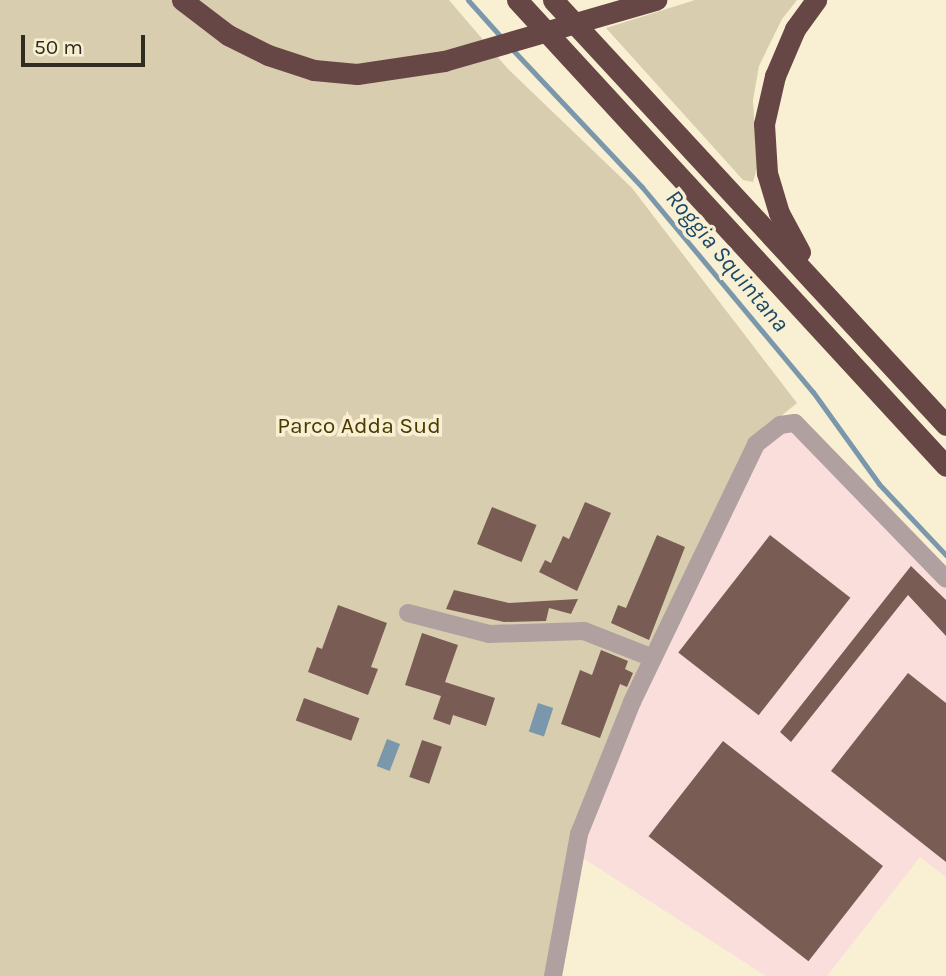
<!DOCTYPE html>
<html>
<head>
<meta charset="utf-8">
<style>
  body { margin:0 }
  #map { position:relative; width:946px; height:976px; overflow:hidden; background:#f9efd2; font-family:Karla,sans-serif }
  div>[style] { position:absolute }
  .industrial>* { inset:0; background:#f9dedc }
  .green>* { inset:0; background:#d8cdaf }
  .water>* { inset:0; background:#7b97ab; transform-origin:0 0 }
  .stream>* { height:5px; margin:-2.5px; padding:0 2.5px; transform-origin:2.5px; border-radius:2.5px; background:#7b97ab }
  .building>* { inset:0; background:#795d54; transform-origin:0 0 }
  .street>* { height:18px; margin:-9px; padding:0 9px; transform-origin:9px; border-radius:9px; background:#b0a09f }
  .highway>* { height:21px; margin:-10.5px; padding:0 10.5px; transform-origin:10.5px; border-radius:10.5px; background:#674746 }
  span { translate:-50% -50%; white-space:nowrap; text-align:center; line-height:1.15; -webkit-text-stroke:7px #f9efd2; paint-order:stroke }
  .park-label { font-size:23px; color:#4a3a00 }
  .water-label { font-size:24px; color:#194968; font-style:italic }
  .scale { position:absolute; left:21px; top:35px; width:124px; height:32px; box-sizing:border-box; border:4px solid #302c21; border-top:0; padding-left:9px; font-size:21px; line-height:24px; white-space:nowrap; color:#302c21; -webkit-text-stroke:5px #f9efd2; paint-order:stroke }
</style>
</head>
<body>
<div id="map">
  <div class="industrial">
    <i style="clip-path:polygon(791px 422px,946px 579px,946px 877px,920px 857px,827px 976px,766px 976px,575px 853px,756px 444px)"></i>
  </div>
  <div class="green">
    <i style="clip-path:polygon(0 0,449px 0,508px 69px,632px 188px,797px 403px,754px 438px,626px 701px,547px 976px,0 976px)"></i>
    <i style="clip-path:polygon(695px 0,797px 0,782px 19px,759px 66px,753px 100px,757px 168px,753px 182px,743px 180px,606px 28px)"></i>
  </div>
  <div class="water">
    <i style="left:538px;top:703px;width:16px;height:30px;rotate:18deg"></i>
    <i style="left:387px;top:739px;width:14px;height:29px;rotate:21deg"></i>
  </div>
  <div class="stream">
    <i style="left:468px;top:0;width:51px;rotate:48.2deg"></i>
    <i style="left:511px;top:48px;width:191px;rotate:46.7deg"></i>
    <i style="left:642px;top:187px;width:267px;rotate:50.2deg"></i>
    <i style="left:813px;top:392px;width:113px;rotate:54.3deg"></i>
    <i style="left:879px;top:484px;width:98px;rotate:46.7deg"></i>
  </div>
  <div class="building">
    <i style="clip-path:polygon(585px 502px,611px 513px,577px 591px,539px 572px,545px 560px,551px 563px,563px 536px,569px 539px)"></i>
    <i style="left:492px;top:507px;width:48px;height:40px;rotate:22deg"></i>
    <i style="clip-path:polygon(657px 535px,685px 547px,649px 640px,611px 623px,618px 605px,626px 608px)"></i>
    <i style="left:770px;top:535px;width:102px;height:149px;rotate:38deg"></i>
    <i style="clip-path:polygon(911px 566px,946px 600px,946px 636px,908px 595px,791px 742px,780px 732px)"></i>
    <i style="clip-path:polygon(454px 590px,509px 603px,578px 599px,571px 614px,549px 608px,546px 621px,504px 622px,446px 609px)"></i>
    <i style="clip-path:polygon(338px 605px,387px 623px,371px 667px,378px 669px,368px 695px,308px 672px,317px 647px,322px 649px)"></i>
    <i style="clip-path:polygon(422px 633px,458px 645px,445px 682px,495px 698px,486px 726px,453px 715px,450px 725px,433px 719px,441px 696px,405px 685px)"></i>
    <i style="clip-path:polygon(601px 650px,628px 661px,625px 669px,633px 673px,627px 687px,620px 684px,600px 738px,561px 724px,580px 670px,592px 675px)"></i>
    <i style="clip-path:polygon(908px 673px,946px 703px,946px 862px,831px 771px)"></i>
    <i style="left:304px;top:698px;width:59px;height:24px;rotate:20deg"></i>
    <i style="left:422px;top:740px;width:21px;height:39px;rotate:19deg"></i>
    <i style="left:723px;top:741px;width:203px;height:121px;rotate:38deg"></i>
  </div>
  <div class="street">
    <i style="left:408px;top:613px;width:84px;rotate:14.5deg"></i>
    <i style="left:489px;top:634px;width:95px;rotate:-1.8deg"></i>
    <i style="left:584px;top:631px;width:74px;rotate:21.4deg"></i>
    <i style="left:553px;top:976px;width:144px;rotate:-79.6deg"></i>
    <i style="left:579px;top:834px;width:142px;rotate:-68.1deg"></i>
    <i style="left:632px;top:702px;width:286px;rotate:-64.3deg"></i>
    <i style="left:756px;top:444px;width:31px;rotate:-38deg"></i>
    <i style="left:780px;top:425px;width:15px;rotate:-8deg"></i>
    <i style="left:795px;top:423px;width:217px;rotate:45.9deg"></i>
  </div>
  <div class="highway">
    <i style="left:182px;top:0;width:58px;rotate:37.3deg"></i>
    <i style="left:228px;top:35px;width:45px;rotate:26.6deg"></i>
    <i style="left:268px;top:55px;width:48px;rotate:18.1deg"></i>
    <i style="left:314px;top:70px;width:43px;rotate:5.3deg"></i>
    <i style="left:357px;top:74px;width:88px;rotate:-8.5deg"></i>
    <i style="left:444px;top:61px;width:221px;rotate:-16.1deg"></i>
    <i style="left:517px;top:0;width:633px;rotate:47.37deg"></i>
    <i style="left:553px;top:0;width:579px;rotate:47.24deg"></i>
    <i style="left:800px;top:252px;width:44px;rotate:-118.3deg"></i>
    <i style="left:779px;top:213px;width:42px;rotate:-106.7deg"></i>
    <i style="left:767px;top:173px;width:49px;rotate:-93.5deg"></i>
    <i style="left:764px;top:124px;width:49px;rotate:-77.1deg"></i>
    <i style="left:775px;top:76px;width:51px;rotate:-66.9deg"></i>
    <i style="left:795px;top:29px;width:36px;rotate:-54deg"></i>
  </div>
  <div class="park-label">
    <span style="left:359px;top:426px">Parco Adda Sud</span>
  </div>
  <div class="water-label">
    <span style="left:727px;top:261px;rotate:50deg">Roggia Squintana</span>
  </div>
  <div class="scale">50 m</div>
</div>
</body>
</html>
